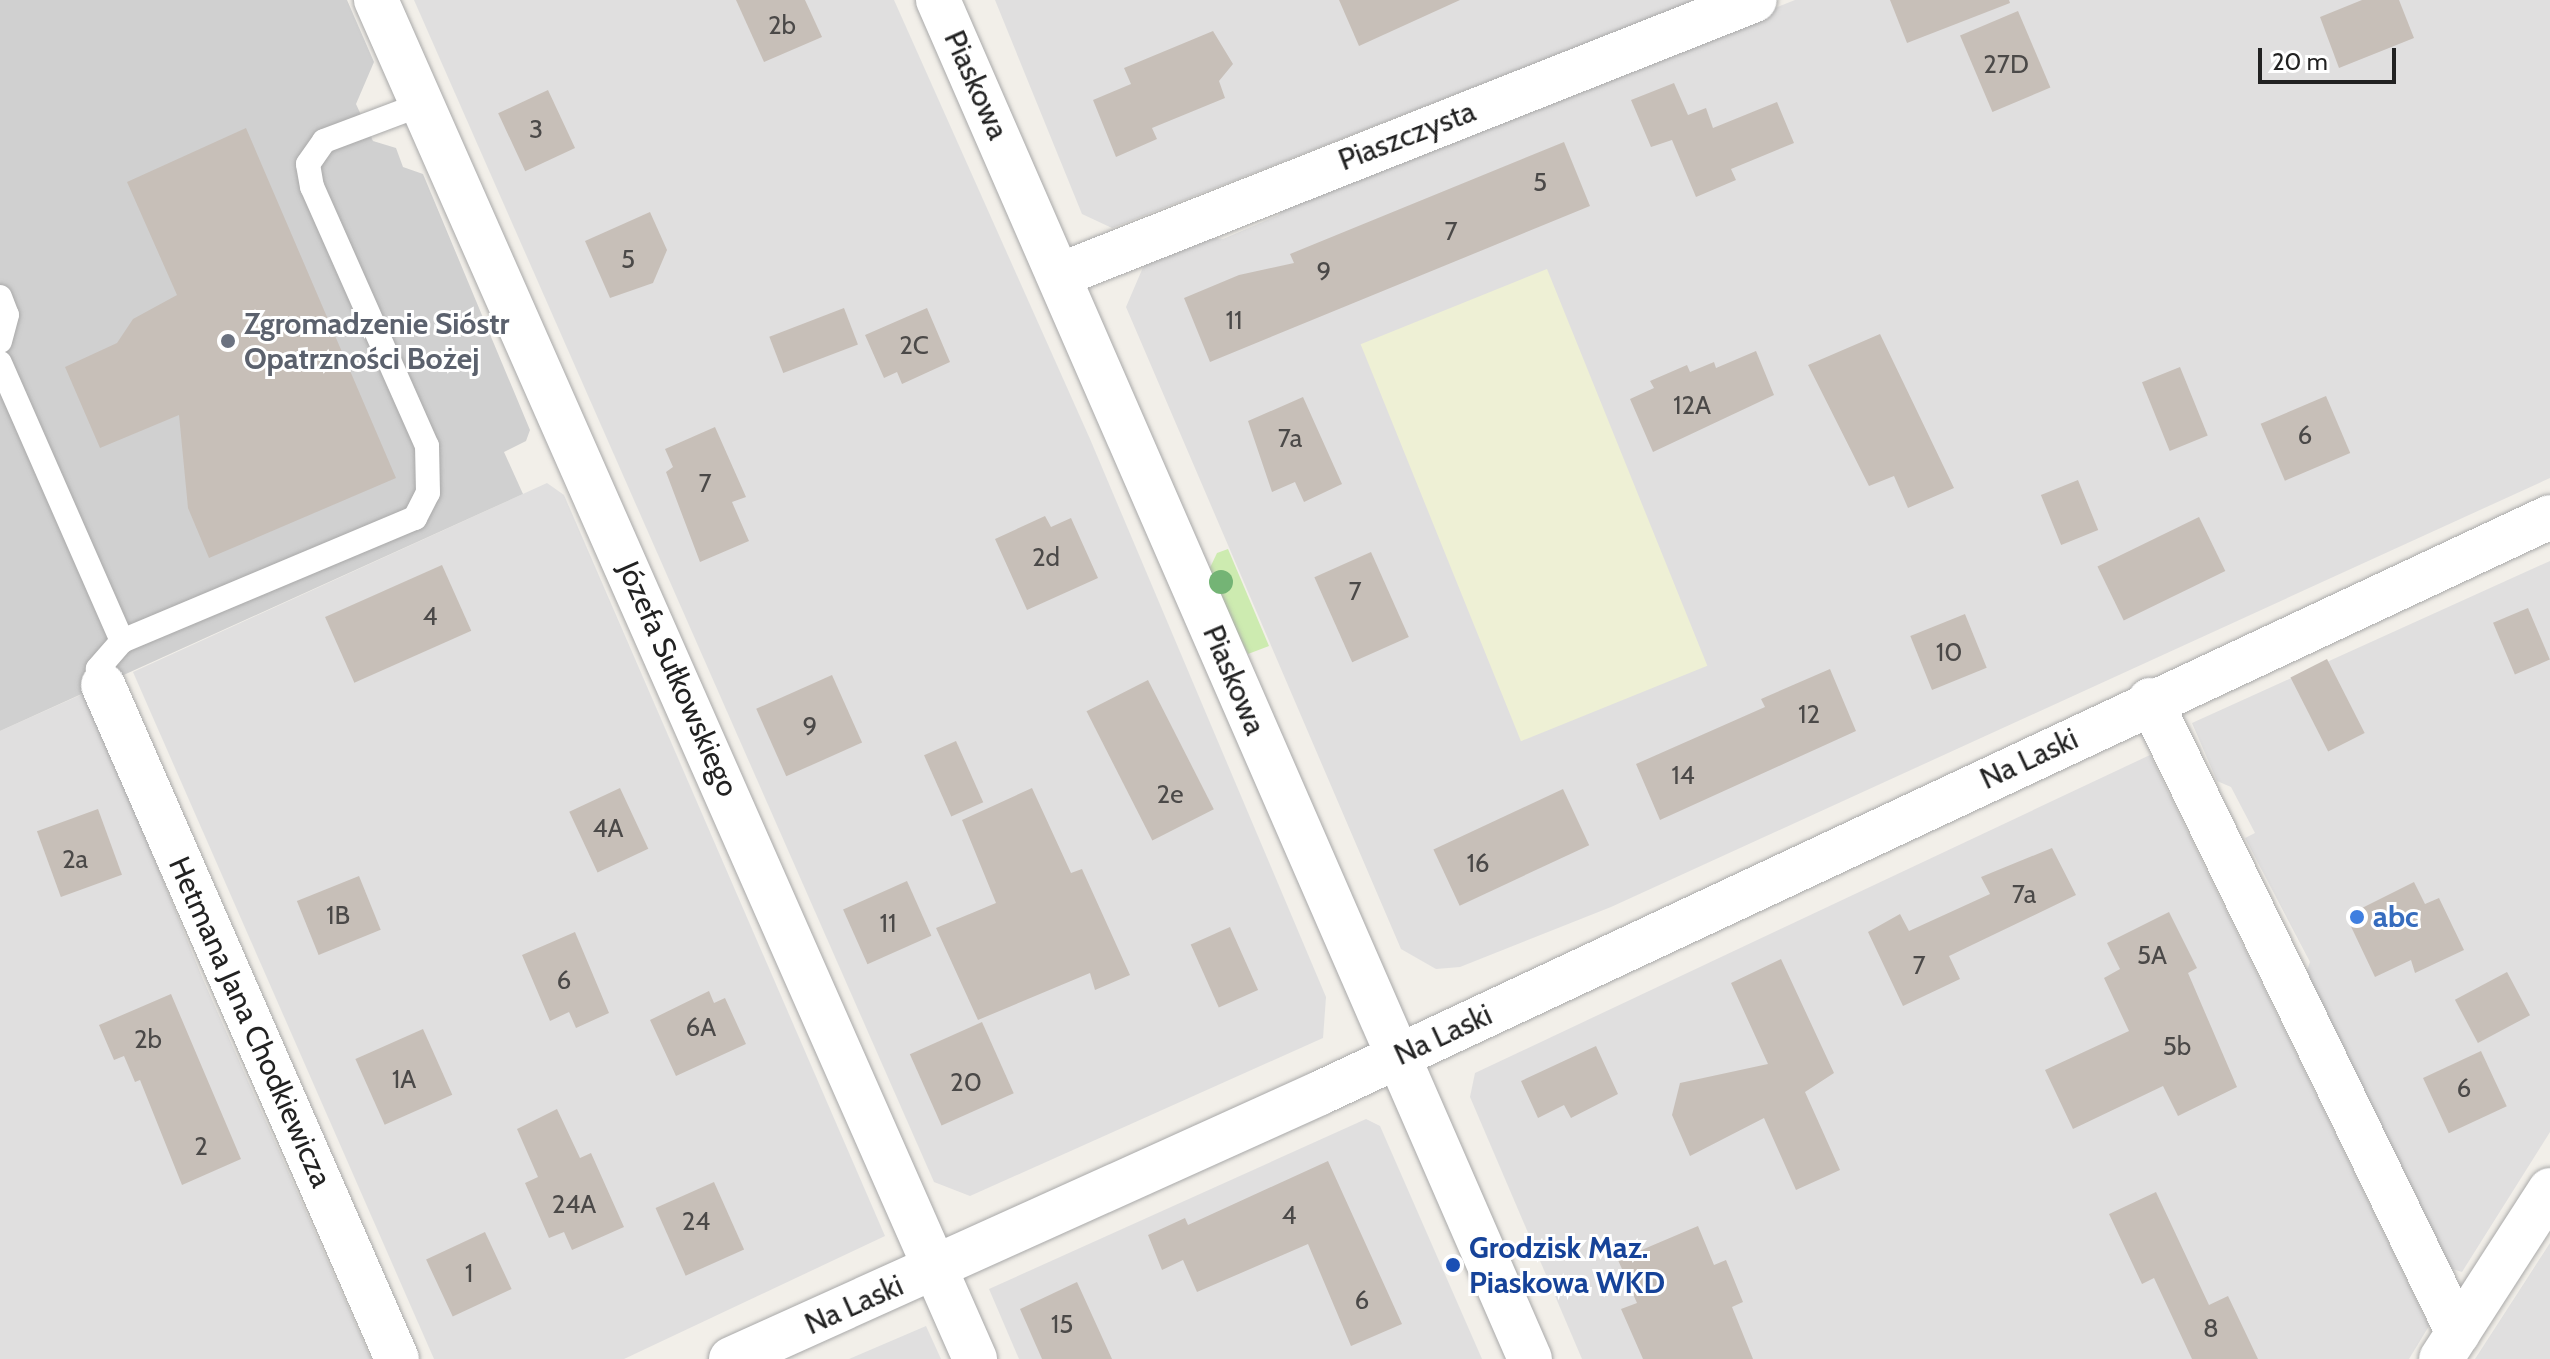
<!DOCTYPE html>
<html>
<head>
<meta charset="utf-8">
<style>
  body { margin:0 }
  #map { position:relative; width:2550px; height:1359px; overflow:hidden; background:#f2efe9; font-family:Cabin,sans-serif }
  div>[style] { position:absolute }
  .residential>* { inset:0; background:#e0dfdf }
  .religious>* { inset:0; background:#d0d0d0 }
  .farmland>* { inset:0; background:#eef0d5; transform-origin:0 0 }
  .grass>* { inset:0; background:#cdebb0 }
  .building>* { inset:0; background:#c7bfb8; transform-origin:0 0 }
  .roads { filter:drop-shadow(0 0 2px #a9a9a9) drop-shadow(0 0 2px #a9a9a9) }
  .lane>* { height:24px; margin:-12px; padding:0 12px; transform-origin:12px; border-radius:12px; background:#fff }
  .street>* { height:44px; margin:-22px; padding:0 22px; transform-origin:22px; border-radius:22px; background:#fff }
  .trees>* { width:24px; height:24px; margin:-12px; border-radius:50%; background:#74b475 }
  .dots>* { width:22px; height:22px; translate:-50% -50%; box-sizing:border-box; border:4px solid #fff; border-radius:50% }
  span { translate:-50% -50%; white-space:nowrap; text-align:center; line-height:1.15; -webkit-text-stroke:6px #fff; paint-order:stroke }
  .number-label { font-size:26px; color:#4b4948 }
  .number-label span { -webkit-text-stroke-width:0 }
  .street-label { font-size:30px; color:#222 }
  .worship-label { font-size:30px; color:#5b616d; font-weight:700 }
  .left { translate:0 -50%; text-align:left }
  .shop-label { font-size:30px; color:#366cbe; font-weight:700 }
  .transit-label { font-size:30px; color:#164399; font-weight:700 }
  .scale { position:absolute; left:2258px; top:48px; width:138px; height:36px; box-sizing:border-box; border:4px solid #222; border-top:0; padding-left:10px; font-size:24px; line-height:28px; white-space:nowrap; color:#222; -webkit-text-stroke:6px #fff; paint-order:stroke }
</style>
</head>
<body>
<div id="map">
  <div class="residential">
    <i style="clip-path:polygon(414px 0,894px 0,1090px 439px,1326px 997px,1323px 1038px,970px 1196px,934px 1182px)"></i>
    <i style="clip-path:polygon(995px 0,1697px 0,1112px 228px,1082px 214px)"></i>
    <i style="clip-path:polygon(1795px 0,2550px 0,2550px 478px,1611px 907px,1460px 967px,1436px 969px,1401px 949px,1126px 307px,1147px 258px,1208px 237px,1223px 239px,1279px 215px,1287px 204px)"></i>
    <i style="clip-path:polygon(547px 483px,564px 495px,885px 1236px,624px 1359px,434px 1359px,133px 672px)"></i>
    <i style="clip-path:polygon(2550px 561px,2550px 1132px,2462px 1272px,2443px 1266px,2306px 973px,2310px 962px,2245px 838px,2255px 833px,2231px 787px,2217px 781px,2192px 723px)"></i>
    <i style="clip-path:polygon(87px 692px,202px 977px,371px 1359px,0 1359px,0 731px)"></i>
    <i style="clip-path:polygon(2150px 755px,2429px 1326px,2409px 1359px,1582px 1359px,1470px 1097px,1475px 1073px)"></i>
    <i style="clip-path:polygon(1366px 1119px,1380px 1126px,1482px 1359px,1019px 1359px,989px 1289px)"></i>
    <i style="clip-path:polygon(2550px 1243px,2550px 1359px,2475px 1359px)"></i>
    <i style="clip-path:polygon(926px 1326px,941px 1359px,849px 1359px)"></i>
  </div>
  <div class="religious">
    <i style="clip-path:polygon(0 0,347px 0,374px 62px,356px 104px,373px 141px,396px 148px,403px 167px,423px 174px,530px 430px,526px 441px,504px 452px,523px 494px,0 731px)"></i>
  </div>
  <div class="farmland">
    <i style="left:1547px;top:269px;width:428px;height:201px;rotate:68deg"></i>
  </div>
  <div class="grass">
    <i style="clip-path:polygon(1228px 549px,1269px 646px,1248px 654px,1207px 574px,1217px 553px)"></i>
  </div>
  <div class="building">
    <i style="clip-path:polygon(736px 0,805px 0,822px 37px,764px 62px)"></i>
    <i style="clip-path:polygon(1339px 0,1460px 0,1359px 46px)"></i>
    <i style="clip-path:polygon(1890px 0,2009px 0,2010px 3px,1907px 43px)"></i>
    <i style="clip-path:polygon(2362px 0,2399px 0,2414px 38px,2339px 68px,2320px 17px)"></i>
    <i style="left:2018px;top:11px;width:83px;height:63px;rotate:67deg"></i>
    <i style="clip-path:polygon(1213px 31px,1233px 64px,1219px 81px,1225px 98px,1152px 128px,1157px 139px,1116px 157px,1093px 100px,1131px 84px,1124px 68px)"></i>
    <i style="clip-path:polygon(1674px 83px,1688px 115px,1706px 108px,1713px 128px,1777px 102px,1794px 143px,1731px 169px,1736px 180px,1696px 197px,1672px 140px,1651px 147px,1631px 100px)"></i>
    <i style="left:548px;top:90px;width:64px;height:55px;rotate:65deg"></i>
    <i style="clip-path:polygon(246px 128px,396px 478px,209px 558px,188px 508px,179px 415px,100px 448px,65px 367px,117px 343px,133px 319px,177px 295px,127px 182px)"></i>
    <i style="clip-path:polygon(1564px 142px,1590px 206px,1210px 362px,1184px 298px,1239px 275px,1294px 263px,1290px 254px)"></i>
    <i style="clip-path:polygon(650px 212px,667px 250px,653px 283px,610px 298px,585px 241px)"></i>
    <i style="left:844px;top:308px;width:39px;height:80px;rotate:69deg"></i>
    <i style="clip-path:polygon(927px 308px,950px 362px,902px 384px,897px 372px,884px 378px,865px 335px)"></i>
    <i style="clip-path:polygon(1880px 334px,1954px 488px,1908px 508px,1894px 476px,1869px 486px,1808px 365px)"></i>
    <i style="clip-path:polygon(1756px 351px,1774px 395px,1653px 452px,1630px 399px,1654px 388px,1650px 381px,1687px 365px,1690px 372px,1714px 362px,1716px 368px)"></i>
    <i style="left:2180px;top:367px;width:74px;height:41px;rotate:68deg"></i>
    <i style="left:2326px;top:396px;width:62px;height:71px;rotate:67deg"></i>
    <i style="clip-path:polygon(1303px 397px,1342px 484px,1304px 502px,1295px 482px,1272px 492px,1248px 421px)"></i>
    <i style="clip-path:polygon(715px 427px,746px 497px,732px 502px,749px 541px,700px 562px,666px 472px,673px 467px,665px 449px)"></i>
    <i style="left:2078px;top:480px;width:54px;height:40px;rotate:68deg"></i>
    <i style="clip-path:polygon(1045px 516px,1051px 527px,1071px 518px,1098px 578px,1027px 610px,995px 539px)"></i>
    <i style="left:2199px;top:517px;width:60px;height:113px;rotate:64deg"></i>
    <i style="left:1371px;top:552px;width:93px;height:62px;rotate:66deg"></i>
    <i style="left:442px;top:565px;width:72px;height:128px;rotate:66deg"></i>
    <i style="left:2528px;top:608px;width:56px;height:38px;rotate:67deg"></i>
    <i style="left:1965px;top:614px;width:58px;height:59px;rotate:68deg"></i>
    <i style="left:2327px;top:659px;width:83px;height:41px;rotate:63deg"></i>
    <i style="clip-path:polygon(1830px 669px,1856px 731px,1660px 820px,1636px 764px,1765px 707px,1761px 699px)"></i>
    <i style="left:832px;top:675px;width:74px;height:83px;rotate:66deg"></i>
    <i style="left:1148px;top:680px;width:145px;height:69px;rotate:63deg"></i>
    <i style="left:956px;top:741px;width:67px;height:35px;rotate:66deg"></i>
    <i style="left:620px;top:788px;width:67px;height:56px;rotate:65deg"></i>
    <i style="clip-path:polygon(1032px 788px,1071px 873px,1082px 869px,1130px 975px,1095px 990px,1090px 973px,978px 1020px,936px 928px,996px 903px,962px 820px)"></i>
    <i style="left:1563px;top:789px;width:62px;height:143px;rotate:65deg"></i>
    <i style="left:98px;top:809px;width:70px;height:65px;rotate:70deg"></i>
    <i style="clip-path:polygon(2052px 848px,2076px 895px,1949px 956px,1960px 979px,1903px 1006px,1868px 932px,1900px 914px,1909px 931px,1990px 894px,1981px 877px)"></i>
    <i style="left:359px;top:876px;width:58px;height:67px;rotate:68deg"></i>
    <i style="left:907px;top:881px;width:60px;height:70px;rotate:66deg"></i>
    <i style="clip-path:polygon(2414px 882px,2425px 904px,2439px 898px,2464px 950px,2415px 973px,2411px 960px,2375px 977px,2346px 916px)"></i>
    <i style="clip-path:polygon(2169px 912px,2197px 968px,2188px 973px,2237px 1087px,2178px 1116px,2163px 1086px,2073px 1129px,2045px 1070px,2129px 1031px,2104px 978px,2120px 969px,2107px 943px)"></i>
    <i style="left:1230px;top:927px;width:69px;height:43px;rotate:66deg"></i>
    <i style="clip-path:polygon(575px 932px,609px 1013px,576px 1028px,569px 1012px,550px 1021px,522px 955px)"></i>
    <i style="clip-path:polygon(1781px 959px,1834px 1073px,1805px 1092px,1840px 1170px,1796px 1190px,1764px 1118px,1690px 1156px,1672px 1115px,1680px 1083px,1768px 1064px,1731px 983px)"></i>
    <i style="left:2507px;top:972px;width:49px;height:59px;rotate:62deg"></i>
    <i style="clip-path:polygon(709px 991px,714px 1003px,725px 998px,746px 1044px,676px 1076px,650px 1020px)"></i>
    <i style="clip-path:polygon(171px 994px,241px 1159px,182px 1185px,140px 1080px,135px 1082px,124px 1056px,114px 1060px,99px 1025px)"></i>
    <i style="left:982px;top:1022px;width:78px;height:79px;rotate:66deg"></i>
    <i style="left:423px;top:1029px;width:72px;height:74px;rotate:66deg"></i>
    <i style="clip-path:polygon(1596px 1046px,1618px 1094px,1571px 1118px,1564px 1105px,1538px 1118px,1521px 1081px)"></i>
    <i style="left:2481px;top:1051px;width:61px;height:64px;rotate:65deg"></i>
    <i style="clip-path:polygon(557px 1109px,580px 1158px,591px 1153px,624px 1227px,572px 1250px,564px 1232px,549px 1238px,525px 1183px,538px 1177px,517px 1129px)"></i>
    <i style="clip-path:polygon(1328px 1161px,1402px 1324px,1351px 1346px,1308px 1244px,1197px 1292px,1183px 1260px,1162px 1270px,1148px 1235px,1185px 1218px,1188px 1225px)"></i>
    <i style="left:714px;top:1182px;width:74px;height:64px;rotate:66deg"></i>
    <i style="clip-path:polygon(2156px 1192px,2209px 1305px,2228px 1296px,2258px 1359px,2192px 1359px,2154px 1278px,2142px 1284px,2109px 1214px)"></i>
    <i style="clip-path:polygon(1698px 1226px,1714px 1265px,1726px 1260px,1743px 1302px,1732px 1307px,1753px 1359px,1643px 1359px,1621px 1309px,1637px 1303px,1618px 1260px)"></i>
    <i style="left:485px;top:1232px;width:63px;height:65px;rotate:65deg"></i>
    <i style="clip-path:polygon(1077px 1282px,1112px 1359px,1042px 1359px,1020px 1309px)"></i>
  </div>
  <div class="roads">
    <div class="lane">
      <i style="left:0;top:297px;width:19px;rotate:69deg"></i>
      <i style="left:7px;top:315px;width:27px;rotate:105deg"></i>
      <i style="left:0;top:363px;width:304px;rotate:66.3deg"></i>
      <i style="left:122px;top:641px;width:37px;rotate:131deg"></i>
      <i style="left:98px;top:669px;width:17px;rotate:73deg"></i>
      <i style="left:122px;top:641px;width:318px;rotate:-22.8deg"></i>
      <i style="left:415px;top:518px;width:28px;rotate:-63deg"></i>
      <i style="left:428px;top:493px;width:47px;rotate:-91.2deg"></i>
      <i style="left:427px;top:446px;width:283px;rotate:-113.9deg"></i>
      <i style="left:312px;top:187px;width:23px;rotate:-100deg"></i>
      <i style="left:308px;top:164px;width:28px;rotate:-55deg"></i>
      <i style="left:324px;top:141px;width:103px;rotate:-20.6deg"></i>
    </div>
    <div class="street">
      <i style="left:376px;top:0;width:1485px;rotate:66.21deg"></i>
      <i style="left:938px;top:0;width:1482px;rotate:66.46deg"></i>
      <i style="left:1060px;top:275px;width:747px;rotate:-21.59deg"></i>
      <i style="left:103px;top:685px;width:735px;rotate:66.43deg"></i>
      <i style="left:2150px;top:700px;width:704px;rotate:64.05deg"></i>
      <i style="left:731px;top:1359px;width:646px;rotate:-24.3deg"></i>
      <i style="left:1320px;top:1093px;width:1358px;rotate:-25.09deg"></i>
      <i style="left:2441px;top:1359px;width:201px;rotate:-57.2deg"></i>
    </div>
  </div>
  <div class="trees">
    <i style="left:1221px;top:582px"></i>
  </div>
  <div class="dots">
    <i style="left:228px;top:341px;background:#6b7280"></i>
    <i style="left:2357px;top:917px;background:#3f7fe0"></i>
    <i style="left:1453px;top:1265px;background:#1a4fb4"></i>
  </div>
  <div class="number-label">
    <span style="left:782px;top:26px">2b</span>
    <span style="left:2006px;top:65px">27D</span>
    <span style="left:536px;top:130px">3</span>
    <span style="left:1540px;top:183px">5</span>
    <span style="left:1451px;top:232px">7</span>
    <span style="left:628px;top:260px">5</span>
    <span style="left:1324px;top:272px">9</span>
    <span style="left:1234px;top:321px">11</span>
    <span style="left:914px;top:346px">2C</span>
    <span style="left:1692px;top:406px">12A</span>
    <span style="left:2305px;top:436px">6</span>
    <span style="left:1290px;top:439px">7a</span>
    <span style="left:705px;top:484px">7</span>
    <span style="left:1046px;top:558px">2d</span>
    <span style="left:1355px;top:592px">7</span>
    <span style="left:430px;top:617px">4</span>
    <span style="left:1949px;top:653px">10</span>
    <span style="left:1809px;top:715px">12</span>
    <span style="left:810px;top:727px">9</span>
    <span style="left:1683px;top:776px">14</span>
    <span style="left:1170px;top:795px">2e</span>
    <span style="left:608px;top:829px">4A</span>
    <span style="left:75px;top:860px">2a</span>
    <span style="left:1478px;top:864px">16</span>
    <span style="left:2024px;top:895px">7a</span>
    <span style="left:338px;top:916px">1B</span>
    <span style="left:888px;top:924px">11</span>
    <span style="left:2152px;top:956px">5A</span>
    <span style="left:1919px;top:966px">7</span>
    <span style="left:564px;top:981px">6</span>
    <span style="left:701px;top:1028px">6A</span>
    <span style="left:148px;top:1040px">2b</span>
    <span style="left:2177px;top:1047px">5b</span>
    <span style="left:404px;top:1080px">1A</span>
    <span style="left:966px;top:1083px">20</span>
    <span style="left:2464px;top:1089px">6</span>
    <span style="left:201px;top:1147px">2</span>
    <span style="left:574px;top:1205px">24A</span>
    <span style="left:1289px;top:1216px">4</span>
    <span style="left:696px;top:1222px">24</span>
    <span style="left:469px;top:1274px">1</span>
    <span style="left:1362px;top:1301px">6</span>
    <span style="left:1062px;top:1325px">15</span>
    <span style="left:2211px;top:1329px">8</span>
  </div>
  <div class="street-label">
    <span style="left:976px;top:85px;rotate:66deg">Piaskowa</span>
    <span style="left:1407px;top:136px;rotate:-21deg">Piaszczysta</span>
    <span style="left:678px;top:679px;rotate:66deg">Józefa Sułkowskiego</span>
    <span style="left:1234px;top:680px;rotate:67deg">Piaskowa</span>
    <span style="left:2029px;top:759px;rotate:-25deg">Na Laski</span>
    <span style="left:250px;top:1022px;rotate:66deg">Hetmana Jana Chodkiewicza</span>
    <span style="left:1443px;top:1035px;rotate:-25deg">Na Laski</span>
    <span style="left:854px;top:1305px;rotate:-24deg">Na Laski</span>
  </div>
  <div class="worship-label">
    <span class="left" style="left:244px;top:341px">Zgromadzenie Sióstr<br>Opatrzności Bożej</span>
  </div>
  <div class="shop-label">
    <span class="left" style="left:2373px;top:917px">abc</span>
  </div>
  <div class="transit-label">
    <span class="left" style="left:1469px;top:1265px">Grodzisk Maz.<br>Piaskowa WKD</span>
  </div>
  <div class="scale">20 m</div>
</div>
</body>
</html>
